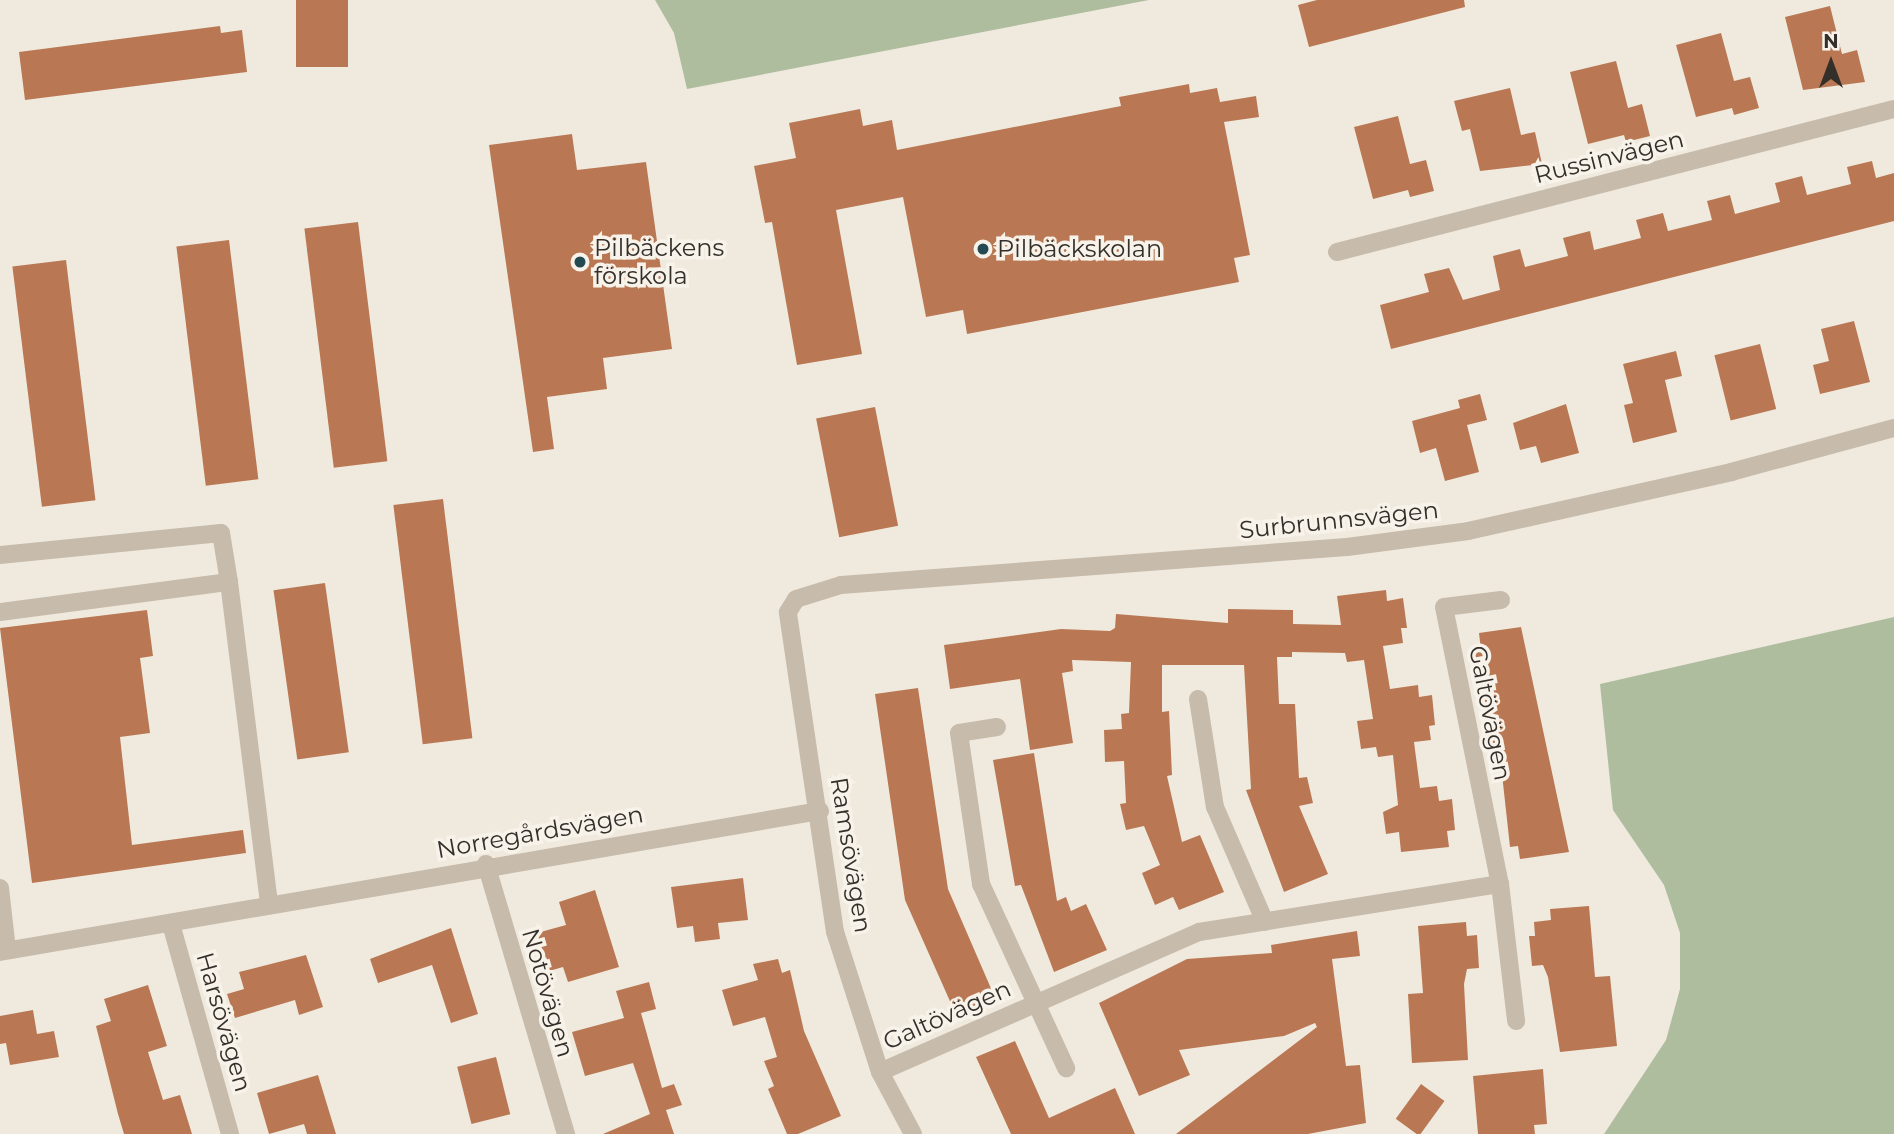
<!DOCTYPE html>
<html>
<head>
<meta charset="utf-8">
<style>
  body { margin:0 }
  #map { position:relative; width:1894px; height:1134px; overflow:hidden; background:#f0eade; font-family:Montserrat,sans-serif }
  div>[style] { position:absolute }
  .green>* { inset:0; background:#afbd9f }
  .building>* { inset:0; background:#b97853; transform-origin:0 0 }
  .minor>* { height:18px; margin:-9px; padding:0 9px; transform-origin:9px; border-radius:9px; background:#c7bbab }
  .dots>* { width:19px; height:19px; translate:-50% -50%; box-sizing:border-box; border:4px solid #f8f3ea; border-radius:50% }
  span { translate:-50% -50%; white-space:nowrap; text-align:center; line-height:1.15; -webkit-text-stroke:7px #f8f3ea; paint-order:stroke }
  .street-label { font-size:24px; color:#352f29 }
  .poi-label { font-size:24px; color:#352f29 }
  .left { translate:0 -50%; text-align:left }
  .north { position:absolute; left:1796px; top:28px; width:70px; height:70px; -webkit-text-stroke:5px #f8f3ea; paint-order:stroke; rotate:0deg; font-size:19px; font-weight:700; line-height:28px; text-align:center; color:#352f29 }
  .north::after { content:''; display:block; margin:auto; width:24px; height:32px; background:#352f29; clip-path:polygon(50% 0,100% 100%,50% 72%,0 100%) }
</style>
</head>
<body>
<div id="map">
  <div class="green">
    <i style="clip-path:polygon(655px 0,1149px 0,687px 89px,674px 33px)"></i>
    <i style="clip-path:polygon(1894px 617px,1894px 1134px,1604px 1134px,1666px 1040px,1680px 989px,1680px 933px,1664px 885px,1613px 810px,1600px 684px)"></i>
  </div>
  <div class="building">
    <i style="left:296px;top:0;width:52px;height:67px"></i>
    <i style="clip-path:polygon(1317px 0,1464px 0,1465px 7px,1309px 47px,1298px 5px)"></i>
    <i style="clip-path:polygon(1830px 6px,1842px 54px,1857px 50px,1865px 82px,1803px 90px,1785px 17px)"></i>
    <i style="clip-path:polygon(220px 26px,221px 33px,242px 30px,247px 72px,25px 100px,19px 52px)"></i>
    <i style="clip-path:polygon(1721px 33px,1734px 81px,1750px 77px,1759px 108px,1734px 115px,1732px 108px,1696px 117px,1676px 45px)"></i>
    <i style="clip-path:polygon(1616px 61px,1628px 108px,1642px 104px,1650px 136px,1626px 142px,1624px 135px,1588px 144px,1570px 72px)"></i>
    <i style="clip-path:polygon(1189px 84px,1190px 93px,1217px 88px,1220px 102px,1256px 96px,1259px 117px,1224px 122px,1250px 255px,1234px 258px,1239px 282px,967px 334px,963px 310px,926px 317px,903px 197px,836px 210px,862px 354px,797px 365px,772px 222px,765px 223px,754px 166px,796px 158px,789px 123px,860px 109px,863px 126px,892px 120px,897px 150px,1121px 106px,1119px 97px)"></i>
    <i style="clip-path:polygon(1510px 88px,1521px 135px,1535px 132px,1542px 164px,1480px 171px,1470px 129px,1462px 131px,1454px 101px)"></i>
    <i style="clip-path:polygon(1398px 116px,1410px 164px,1426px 160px,1434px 191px,1410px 197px,1408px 190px,1373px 199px,1354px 127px)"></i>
    <i style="clip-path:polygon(572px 134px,577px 170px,646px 162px,672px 349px,603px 358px,607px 389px,547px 397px,554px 449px,533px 452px,489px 145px)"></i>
    <i style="clip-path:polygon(1872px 161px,1876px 178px,1894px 173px,1894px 221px,1391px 349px,1380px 305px,1429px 292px,1424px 274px,1449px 268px,1463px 300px,1500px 290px,1493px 256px,1520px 249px,1525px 267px,1568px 256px,1563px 238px,1590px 231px,1594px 250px,1641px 238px,1636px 220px,1663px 213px,1668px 231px,1712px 220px,1707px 201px,1730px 195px,1735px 214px,1780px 202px,1775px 183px,1802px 176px,1807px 195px,1851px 184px,1847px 167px)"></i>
    <i style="left:358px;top:222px;width:241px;height:54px;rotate:83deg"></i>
    <i style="left:229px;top:240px;width:241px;height:53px;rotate:83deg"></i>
    <i style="left:66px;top:260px;width:242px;height:54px;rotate:83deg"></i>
    <i style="clip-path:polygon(1854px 321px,1870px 382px,1820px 394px,1813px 365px,1829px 361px,1821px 329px)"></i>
    <i style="left:1760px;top:344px;width:67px;height:47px;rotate:76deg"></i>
    <i style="clip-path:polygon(1676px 351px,1682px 376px,1665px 380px,1677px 432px,1633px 443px,1624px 405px,1633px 403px,1623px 364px)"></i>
    <i style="clip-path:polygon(1480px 394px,1487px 420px,1467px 425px,1479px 472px,1445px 481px,1436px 448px,1420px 453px,1412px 421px,1460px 408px,1458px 400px)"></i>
    <i style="clip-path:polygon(1566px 404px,1579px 453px,1541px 463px,1536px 446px,1520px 450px,1513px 423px)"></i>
    <i style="left:875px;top:407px;width:121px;height:60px;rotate:79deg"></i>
    <i style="left:443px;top:499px;width:241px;height:50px;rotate:83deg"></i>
    <i style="left:325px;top:583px;width:171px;height:52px;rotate:82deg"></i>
    <i style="clip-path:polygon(1386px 590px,1387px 601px,1403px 598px,1407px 628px,1401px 628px,1403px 643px,1383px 646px,1390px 689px,1418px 685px,1419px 697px,1432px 695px,1435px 725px,1429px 726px,1431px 740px,1414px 742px,1420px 788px,1437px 786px,1439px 801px,1452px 799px,1455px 830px,1447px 831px,1449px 847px,1401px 852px,1399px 832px,1386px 834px,1383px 812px,1398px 805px,1393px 755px,1378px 757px,1376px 747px,1361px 749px,1357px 721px,1373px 719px,1364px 660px,1347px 662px,1345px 653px,1292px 652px,1292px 657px,1277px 657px,1279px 704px,1295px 704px,1299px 778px,1307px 777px,1313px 803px,1299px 806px,1328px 874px,1284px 892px,1246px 790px,1251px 789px,1244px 665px,1162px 665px,1162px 712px,1169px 711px,1172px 775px,1167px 776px,1182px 842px,1200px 835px,1224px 892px,1179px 910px,1173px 897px,1155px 905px,1142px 873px,1160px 865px,1144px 826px,1126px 830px,1120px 804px,1126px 803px,1124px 761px,1105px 762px,1104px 730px,1122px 729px,1121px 714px,1129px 713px,1131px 662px,1072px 660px,1073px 671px,1062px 673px,1073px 743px,1030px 750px,1020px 679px,950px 689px,944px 645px,1061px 629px,1110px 631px,1115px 628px,1116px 614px,1228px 623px,1228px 609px,1293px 610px,1293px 624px,1341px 625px,1337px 596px)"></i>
    <i style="clip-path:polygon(147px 610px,153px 656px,140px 658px,150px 733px,120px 737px,132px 845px,243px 830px,246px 853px,32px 883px,0 628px)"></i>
    <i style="clip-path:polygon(1521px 627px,1569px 852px,1520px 859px,1518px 846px,1510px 847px,1501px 765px,1493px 766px,1483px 684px,1475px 686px,1470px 651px,1481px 650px,1479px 633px)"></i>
    <i style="clip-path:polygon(918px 688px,948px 889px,996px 1000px,957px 1017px,905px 900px,875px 694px)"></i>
    <i style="clip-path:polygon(1034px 753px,1057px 901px,1066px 897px,1071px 911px,1086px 904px,1107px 950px,1054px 972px,1021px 885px,1015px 886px,993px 760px)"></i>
    <i style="clip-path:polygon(743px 878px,748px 920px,718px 923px,720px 939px,695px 942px,693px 926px,677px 928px,671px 887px)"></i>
    <i style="clip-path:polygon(595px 890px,619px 967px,568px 982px,563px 967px,549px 971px,537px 933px,566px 925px,559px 902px)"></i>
    <i style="clip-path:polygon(1589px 906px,1595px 977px,1610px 976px,1617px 1046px,1560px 1052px,1548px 977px,1543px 965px,1532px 966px,1529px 936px,1535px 936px,1534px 922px,1551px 920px,1550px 909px)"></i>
    <i style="clip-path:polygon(1466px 922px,1467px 936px,1477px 935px,1479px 968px,1467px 969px,1464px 984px,1468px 1060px,1412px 1063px,1408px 994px,1423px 993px,1418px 926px)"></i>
    <i style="clip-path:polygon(451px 928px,478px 1014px,451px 1023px,432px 965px,378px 983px,370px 959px)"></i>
    <i style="clip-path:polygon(1357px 931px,1360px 956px,1332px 959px,1346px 1066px,1360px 1065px,1366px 1123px,1308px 1134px,1176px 1134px,1317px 1027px,1315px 1023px,1284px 1036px,1179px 1050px,1190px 1075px,1139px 1096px,1099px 1003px,1187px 959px,1272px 953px,1271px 945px)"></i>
    <i style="clip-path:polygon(306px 955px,323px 1007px,299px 1015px,295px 1000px,235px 1018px,227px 994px,244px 989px,239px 972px)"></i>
    <i style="clip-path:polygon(778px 959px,782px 973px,790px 970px,804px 1031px,841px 1116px,798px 1134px,787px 1134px,768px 1089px,774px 1086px,764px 1061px,777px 1057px,765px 1017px,733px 1026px,722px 990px,758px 980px,753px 964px)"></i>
    <i style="clip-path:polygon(649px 982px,656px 1009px,641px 1013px,662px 1088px,674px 1084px,682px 1105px,666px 1110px,674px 1134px,603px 1134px,650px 1114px,633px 1063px,585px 1076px,572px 1032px,624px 1018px,616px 991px)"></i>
    <i style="clip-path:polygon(148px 985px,167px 1046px,148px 1052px,163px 1100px,180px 1095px,192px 1134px,124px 1134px,118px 1114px,96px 1026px,111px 1021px,104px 999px)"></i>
    <i style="clip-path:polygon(33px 1010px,37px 1034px,54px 1031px,59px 1057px,10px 1065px,6px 1043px,0 1044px,0 1016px)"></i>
    <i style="clip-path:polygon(1015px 1041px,1049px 1118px,1115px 1088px,1135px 1134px,1011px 1134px,976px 1057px)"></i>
    <i style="left:496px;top:1057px;width:59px;height:40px;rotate:76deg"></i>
    <i style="clip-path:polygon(1543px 1069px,1547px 1124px,1534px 1125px,1535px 1134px,1478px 1134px,1473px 1076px)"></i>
    <i style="clip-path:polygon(318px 1075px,336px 1134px,307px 1134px,304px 1124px,269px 1134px,257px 1093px)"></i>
    <i style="left:1421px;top:1084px;width:29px;height:43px;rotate:36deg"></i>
  </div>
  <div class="minor">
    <i style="left:1337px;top:252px;width:575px;rotate:-14.4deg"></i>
    <i style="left:0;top:555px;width:222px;rotate:-5.7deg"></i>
    <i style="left:221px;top:533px;width:50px;rotate:80.7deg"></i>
    <i style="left:1501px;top:600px;width:57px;rotate:173deg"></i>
    <i style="left:1444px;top:607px;width:283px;rotate:78.6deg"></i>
    <i style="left:1500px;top:884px;width:138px;rotate:83.3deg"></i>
    <i style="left:0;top:612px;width:231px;rotate:-7.5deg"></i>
    <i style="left:229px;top:582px;width:325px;rotate:82.9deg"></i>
    <i style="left:1198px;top:699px;width:109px;rotate:81.1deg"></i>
    <i style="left:1215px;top:807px;width:125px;rotate:66.5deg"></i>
    <i style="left:997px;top:727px;width:38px;rotate:171deg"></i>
    <i style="left:959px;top:733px;width:153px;rotate:81.7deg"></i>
    <i style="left:981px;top:884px;width:203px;rotate:65.2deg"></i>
    <i style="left:486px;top:864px;width:282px;rotate:73.5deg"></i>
    <i style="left:0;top:888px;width:62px;rotate:83.6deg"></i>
    <i style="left:171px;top:924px;width:218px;rotate:74.3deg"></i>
    <i style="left:0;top:952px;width:832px;rotate:-9.76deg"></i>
    <i style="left:880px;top:1072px;width:348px;rotate:-23.7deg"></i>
    <i style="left:1199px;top:932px;width:305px;rotate:-9.1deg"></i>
    <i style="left:913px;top:1134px;width:70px;rotate:-118deg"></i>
    <i style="left:880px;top:1072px;width:147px;rotate:-107.8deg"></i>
    <i style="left:835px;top:932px;width:323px;rotate:-98.4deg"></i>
    <i style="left:788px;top:612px;width:15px;rotate:-58deg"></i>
    <i style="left:796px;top:599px;width:47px;rotate:-17.3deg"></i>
    <i style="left:841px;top:585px;width:507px;rotate:-4.29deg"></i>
    <i style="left:1347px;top:547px;width:122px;rotate:-7.5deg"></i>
    <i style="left:1468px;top:531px;width:270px;rotate:-12.6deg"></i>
    <i style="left:1731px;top:472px;width:169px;rotate:-15.1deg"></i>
  </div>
  <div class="dots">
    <i style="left:983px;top:249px;background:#234952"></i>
    <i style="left:580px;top:262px;background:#234952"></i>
  </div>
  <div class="street-label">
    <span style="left:1609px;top:157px;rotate:-14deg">Russinvägen</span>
    <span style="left:1339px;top:520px;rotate:-6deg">Surbrunnsvägen</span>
    <span style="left:1490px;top:713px;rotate:79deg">Galtövägen</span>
    <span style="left:540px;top:832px;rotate:-10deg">Norregårdsvägen</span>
    <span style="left:851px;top:855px;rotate:81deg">Ramsövägen</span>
    <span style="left:548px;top:993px;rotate:74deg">Notövägen</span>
    <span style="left:947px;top:1015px;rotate:-24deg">Galtövägen</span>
    <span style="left:224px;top:1022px;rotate:74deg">Harsövägen</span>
  </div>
  <div class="poi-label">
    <span class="left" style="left:594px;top:262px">Pilbäckens<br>förskola</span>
    <span class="left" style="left:997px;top:249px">Pilbäckskolan</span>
  </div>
  <div class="north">N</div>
</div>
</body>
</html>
